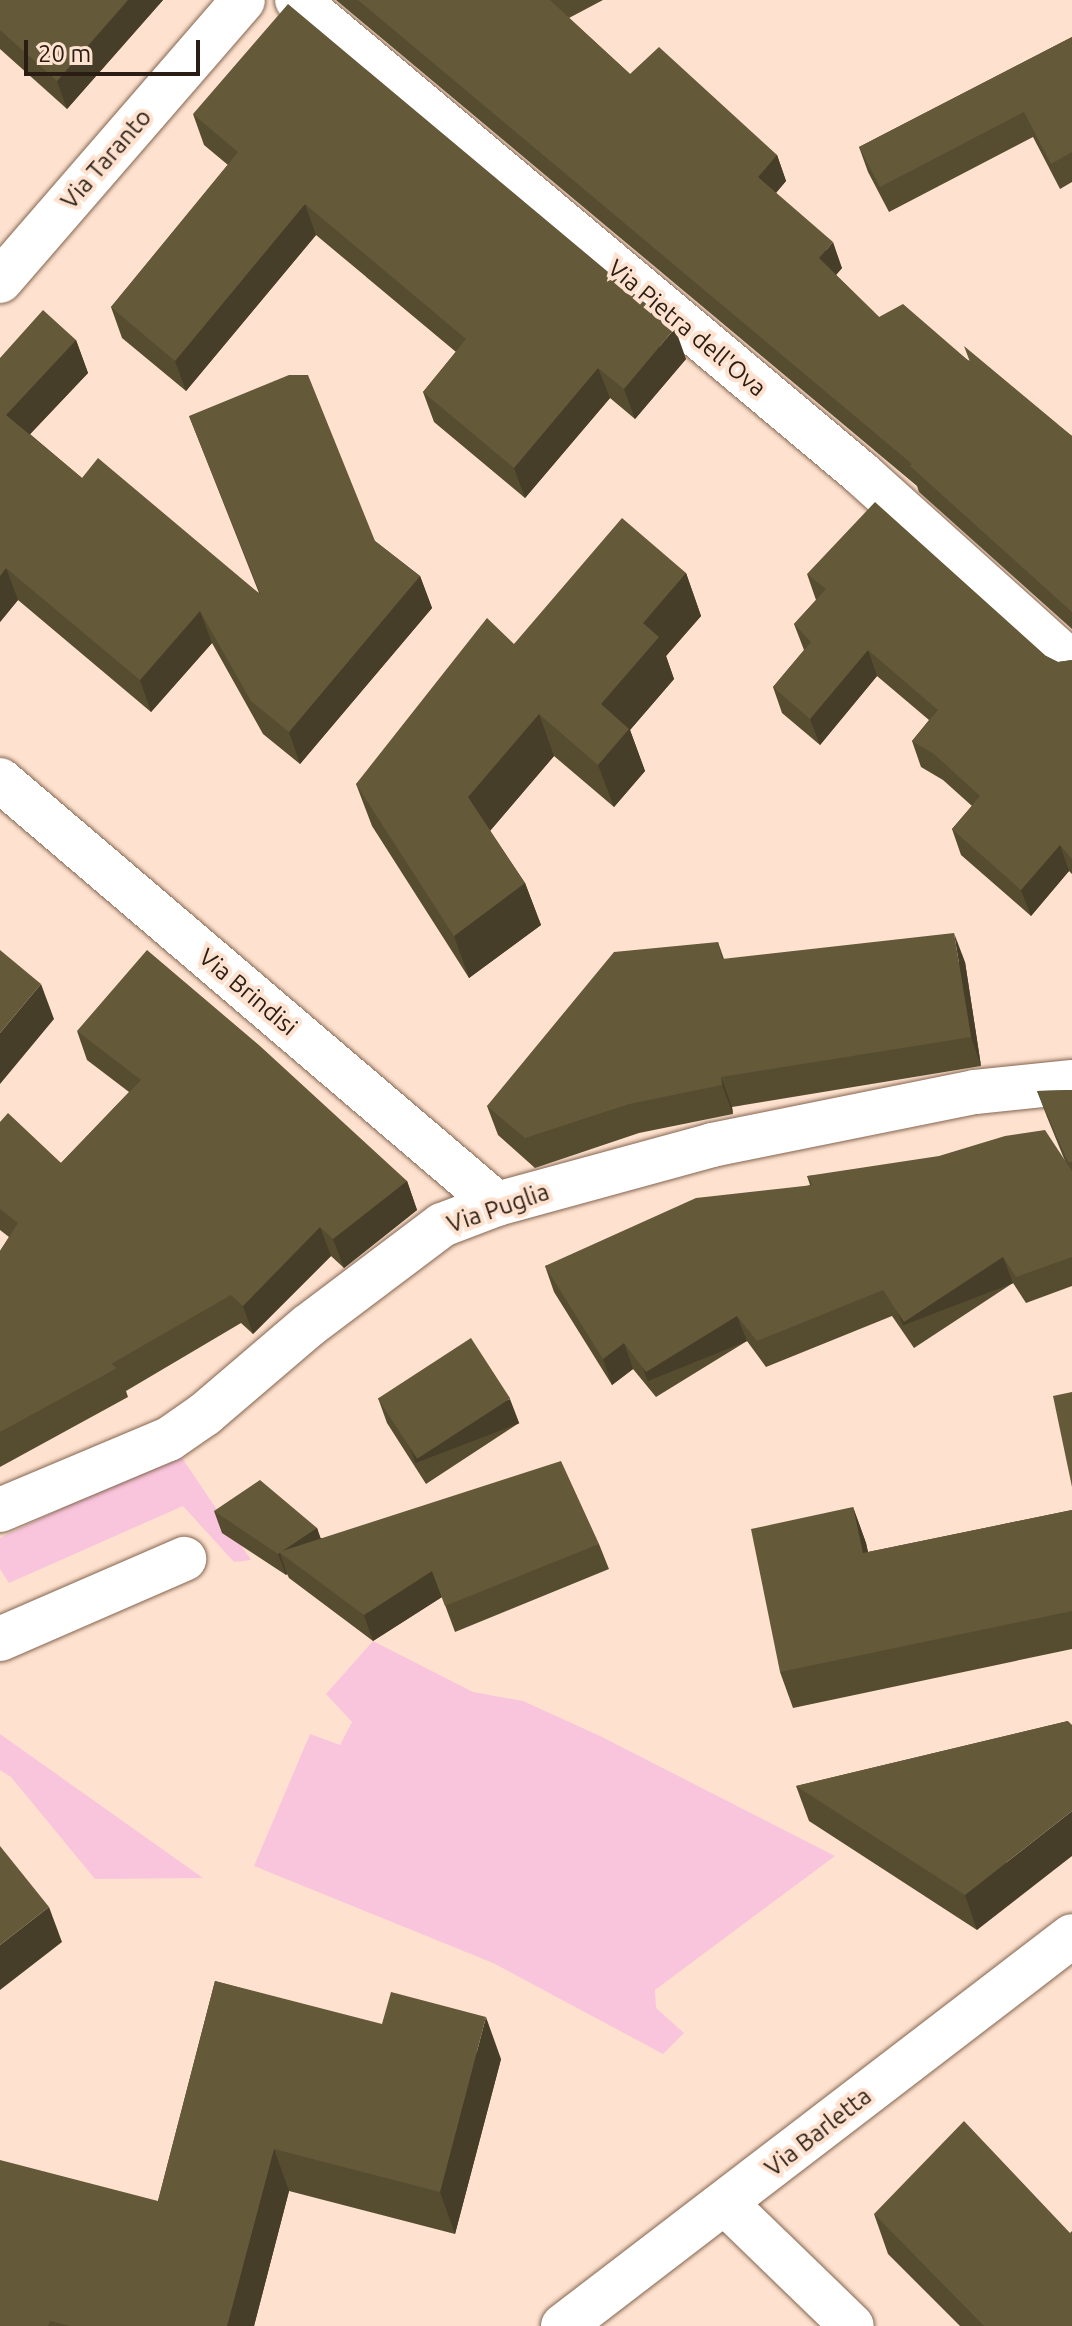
<!DOCTYPE html>
<html>
<head>
<meta charset="utf-8">
<style>
  body { margin:0 }
  #map { position:relative; width:1072px; height:2326px; overflow:hidden; background:#fee2cf; font-family:Ubuntu,sans-serif }
  div>[style] { position:absolute }
  .green>* { inset:0; background:#f9c5dd }
  .roads { filter:drop-shadow(0 0 2px #836550) drop-shadow(0 0 2px #836550) }
  .minor>* { height:44px; margin:-22px; padding:0 22px; transform-origin:22px; border-radius:22px; background:#fff }
  .secondary>* { height:44px; margin:-22px; padding:0 22px; transform-origin:22px; border-radius:22px; background:#fff }
  .wall>* { inset:0; background:#564d31 }
  .shaded-wall>* { inset:0; background:#463e28; transform-origin:0 0 }
  .building>* { inset:0; background:#645939; transform-origin:0 0 }
  span { translate:-50% -50%; white-space:nowrap; text-align:center; line-height:1.15; -webkit-text-stroke:8px #fee2cf; paint-order:stroke }
  .street-label { font-size:24px; color:#291d14 }
  .scale { position:absolute; left:24px; top:40px; width:176px; height:36px; box-sizing:border-box; border:4px solid #291d14; border-top:0; padding-left:10px; font-size:24px; line-height:28px; white-space:nowrap; color:#291d14; -webkit-text-stroke:6px #fee2cf; paint-order:stroke }
</style>
</head>
<body>
<div id="map">
  <div class="green">
    <i style="clip-path:polygon(180px 1455px,251px 1560px,234px 1562px,183px 1506px,9px 1583px,0 1569px,0 1538px,157px 1463px)"></i>
    <i style="clip-path:polygon(373px 1641px,473px 1692px,523px 1701px,600px 1736px,835px 1856px,655px 1990px,656px 2008px,684px 2033px,663px 2054px,493px 1963px,254px 1866px,310px 1734px,340px 1745px,352px 1722px,326px 1694px)"></i>
    <i style="clip-path:polygon(0 1734px,203px 1878px,95px 1879px,11px 1777px,0 1770px)"></i>
  </div>
  <div class="roads">
    <div class="minor">
      <i style="left:0;top:281px;width:371px;rotate:-49.1deg"></i>
      <i style="left:0;top:780px;width:653px;rotate:40.47deg"></i>
      <i style="left:0;top:1510px;width:183px;rotate:-22.8deg"></i>
      <i style="left:169px;top:1439px;width:44px;rotate:-34.8deg"></i>
      <i style="left:205px;top:1414px;width:135px;rotate:-40.5deg"></i>
      <i style="left:308px;top:1326px;width:168px;rotate:-37deg"></i>
      <i style="left:442px;top:1225px;width:59px;rotate:-20.9deg"></i>
      <i style="left:497px;top:1204px;width:223px;rotate:-15.3deg"></i>
      <i style="left:712px;top:1145px;width:268px;rotate:-11.4deg"></i>
      <i style="left:975px;top:1092px;width:98px;rotate:-5.9deg"></i>
      <i style="left:0;top:1639px;width:201px;rotate:-23.5deg"></i>
      <i style="left:726px;top:2204px;width:175px;rotate:44.1deg"></i>
      <i style="left:563px;top:2326px;width:641px;rotate:-37.46deg"></i>
    </div>
    <div class="secondary">
      <i style="left:297px;top:0;width:737px;rotate:39.99deg"></i>
      <i style="left:862px;top:474px;width:283px;rotate:42deg"></i>
    </div>
  </div>
  <div class="wall">
    <i style="clip-path:polygon(0 0,163px 0,67px 109px,0 49px)"></i>
    <i style="clip-path:polygon(336px 0,603px 0,569px 18px,630px 74px,777px 155px,786px 181px,776px 193px,842px 268px,836px 275px,879px 317px,970px 361px,1072px 436px,1072px 629px,919px 492px,917px 486px)"></i>
    <i style="clip-path:polygon(1072px 37px,1072px 182px,1060px 189px,1033px 137px,889px 212px,868px 172px,859px 147px)"></i>
    <i style="clip-path:polygon(193px 114px,686px 359px,635px 419px,610px 398px,525px 498px,434px 422px,423px 392px,456px 352px,316px 235px,186px 391px,122px 338px,111px 307px,228px 165px,204px 145px)"></i>
    <i style="clip-path:polygon(76px 340px,88px 373px,30px 434px,82px 478px,259px 593px,189px 416px,375px 541px,420px 576px,432px 608px,300px 764px,263px 734px,212px 643px,151px 712px,18px 600px,0 622px,0 358px)"></i>
    <i style="clip-path:polygon(686px 573px,701px 616px,666px 656px,674px 679px,630px 730px,645px 771px,614px 807px,554px 756px,490px 831px,525px 883px,541px 925px,469px 978px,372px 826px,356px 784px,514px 644px)"></i>
    <i style="clip-path:polygon(807px 574px,1046px 656px,1058px 662px,1072px 660px,1072px 874px,1069px 871px,1031px 916px,961px 855px,952px 829px,972px 806px,943px 780px,921px 767px,912px 741px,929px 720px,877px 676px,820px 745px,782px 713px,773px 687px,804px 650px,794px 624px,816px 600px)"></i>
    <i style="clip-path:polygon(718px 942px,724px 959px,965px 962px,981px 1066px,732px 1107px,733px 1114px,639px 1133px,535px 1168px,498px 1135px,487px 1106px)"></i>
    <i style="clip-path:polygon(77px 1031px,407px 1181px,417px 1210px,344px 1268px,331px 1256px,253px 1334px,241px 1323px,126px 1391px,128px 1397px,0 1467px,0 1251px,9px 1237px,0 1230px,0 1122px,61px 1163px,129px 1092px,87px 1060px)"></i>
    <i style="clip-path:polygon(1072px 1090px,1072px 1286px,1026px 1303px,1013px 1283px,914px 1348px,892px 1316px,766px 1367px,747px 1341px,656px 1397px,633px 1369px,612px 1385px,554px 1292px,545px 1266px,810px 1185px,807px 1176px,1065px 1161px,1047px 1117px,1037px 1091px)"></i>
    <i style="clip-path:polygon(378px 1398px,519px 1423px,426px 1484px,387px 1423px)"></i>
    <i style="clip-path:polygon(853px 1507px,866px 1543px,868px 1552px,1072px 1510px,1072px 1649px,793px 1708px,780px 1672px)"></i>
    <i style="clip-path:polygon(214px 1511px,317px 1528px,320px 1538px,599px 1544px,609px 1569px,455px 1632px,442px 1597px,373px 1641px,289px 1578px,287px 1574px,286px 1575px,222px 1533px)"></i>
    <i style="clip-path:polygon(1068px 1721px,977px 1930px,809px 1821px,796px 1786px)"></i>
    <i style="clip-path:polygon(215px 1981px,501px 2059px,455px 2234px,289px 2191px,254px 2326px,0 2326px,158px 2201px)"></i>
    <i style="clip-path:polygon(874px 2214px,1070px 2233px,1072px 2326px,960px 2326px,888px 2254px)"></i>
  </div>
  <div class="shaded-wall">
    <i style="clip-path:polygon(128px 0,163px 0,67px 109px,57px 81px)"></i>
    <i style="clip-path:polygon(777px 155px,786px 181px,767px 203px,758px 177px)"></i>
    <i style="clip-path:polygon(305px 204px,316px 235px,186px 391px,175px 361px)"></i>
    <i style="clip-path:polygon(833px 242px,842px 268px,828px 284px,819px 258px)"></i>
    <i style="clip-path:polygon(675px 328px,686px 359px,635px 419px,624px 389px)"></i>
    <i style="clip-path:polygon(76px 340px,88px 373px,18px 447px,6px 415px)"></i>
    <i style="clip-path:polygon(598px 368px,610px 398px,525px 498px,514px 468px)"></i>
    <i style="clip-path:polygon(6px 568px,18px 600px,0 622px,0 576px)"></i>
    <i style="clip-path:polygon(686px 573px,701px 616px,666px 656px,674px 679px,630px 730px,645px 771px,614px 807px,598px 765px,601px 704px,643px 623px)"></i>
    <i style="clip-path:polygon(420px 576px,432px 608px,300px 764px,289px 732px)"></i>
    <i style="clip-path:polygon(200px 611px,212px 643px,151px 712px,140px 680px)"></i>
    <i style="clip-path:polygon(868px 650px,877px 676px,820px 745px,810px 719px)"></i>
    <i style="clip-path:polygon(539px 714px,554px 756px,483px 839px,468px 797px)"></i>
    <i style="clip-path:polygon(1060px 845px,1069px 871px,1031px 916px,1021px 890px)"></i>
    <i style="clip-path:polygon(525px 883px,541px 925px,469px 978px,454px 936px)"></i>
    <i style="clip-path:polygon(954px 933px,965px 962px,981px 1066px,971px 1037px)"></i>
    <i style="clip-path:polygon(41px 984px,54px 1019px,0 1084px,0 1033px)"></i>
    <i style="clip-path:polygon(721px 1077px,732px 1107px,733px 1114px,722px 1085px)"></i>
    <i style="clip-path:polygon(407px 1181px,417px 1210px,344px 1268px,333px 1239px)"></i>
    <i style="clip-path:polygon(320px 1227px,331px 1256px,253px 1334px,243px 1306px)"></i>
    <i style="left:1003px;top:1257px;width:28px;height:118px;rotate:69deg"></i>
    <i style="left:737px;top:1316px;width:27px;height:107px;rotate:68deg"></i>
    <i style="clip-path:polygon(624px 1343px,633px 1369px,612px 1385px,603px 1359px)"></i>
    <i style="left:510px;top:1399px;width:26px;height:111px;rotate:69deg"></i>
    <i style="clip-path:polygon(853px 1507px,866px 1543px,876px 1589px,863px 1553px)"></i>
    <i style="clip-path:polygon(317px 1528px,325px 1550px,280px 1552px)"></i>
    <i style="clip-path:polygon(280px 1553px,287px 1574px,286px 1575px,278px 1554px)"></i>
    <i style="clip-path:polygon(432px 1571px,442px 1597px,373px 1641px,364px 1615px)"></i>
    <i style="clip-path:polygon(1072px 1811px,1072px 1856px,977px 1930px,965px 1895px)"></i>
    <i style="clip-path:polygon(49px 1907px,62px 1942px,0 1990px,0 1945px)"></i>
    <i style="clip-path:polygon(486px 2017px,501px 2059px,455px 2234px,440px 2192px)"></i>
    <i style="clip-path:polygon(274px 2149px,289px 2191px,254px 2326px,227px 2326px)"></i>
  </div>
  <div class="building">
    <i style="clip-path:polygon(0 0,128px 0,57px 81px,0 30px)"></i>
    <i style="clip-path:polygon(358px 0,550px 0,630px 74px,659px 47px,777px 155px,758px 177px,833px 242px,819px 258px,879px 317px,903px 304px,970px 362px,964px 346px,1072px 436px,1072px 612px,910px 466px,912px 464px)"></i>
    <i style="clip-path:polygon(288px 4px,675px 328px,624px 389px,598px 368px,514px 468px,423px 392px,466px 339px,305px 204px,175px 361px,111px 307px,238px 152px,193px 114px)"></i>
    <i style="clip-path:polygon(1072px 37px,1072px 152px,1051px 164px,1024px 112px,880px 187px,859px 147px)"></i>
    <i style="clip-path:polygon(43px 310px,76px 340px,6px 415px,82px 478px,98px 458px,261px 595px,189px 416px,289px 375px,308px 375px,375px 541px,420px 576px,289px 732px,251px 701px,200px 611px,140px 680px,6px 568px,0 576px,0 358px)"></i>
    <i style="clip-path:polygon(875px 502px,1046px 656px,1058px 662px,1072px 660px,1072px 859px,1060px 845px,1021px 890px,952px 829px,980px 796px,934px 754px,912px 741px,938px 710px,868px 650px,810px 719px,773px 687px,811px 642px,794px 624px,826px 589px,807px 574px)"></i>
    <i style="clip-path:polygon(622px 518px,686px 573px,643px 623px,659px 637px,601px 704px,629px 729px,598px 765px,539px 714px,468px 797px,525px 883px,454px 936px,356px 784px,487px 618px,514px 644px)"></i>
    <i style="clip-path:polygon(954px 933px,971px 1037px,721px 1077px,722px 1085px,629px 1104px,525px 1138px,487px 1106px,614px 952px,718px 942px,722px 959px)"></i>
    <i style="clip-path:polygon(0 950px,41px 984px,0 1033px)"></i>
    <i style="clip-path:polygon(147px 950px,260px 1046px,407px 1181px,333px 1239px,320px 1227px,243px 1306px,231px 1295px,111px 1364px,117px 1368px,0 1432px,0 1251px,18px 1223px,0 1209px,0 1122px,8px 1113px,61px 1163px,141px 1080px,77px 1031px)"></i>
    <i style="clip-path:polygon(1072px 1090px,1072px 1162px,1068px 1162px,1037px 1091px)"></i>
    <i style="clip-path:polygon(1045px 1130px,1072px 1171px,1072px 1257px,1016px 1277px,1003px 1257px,904px 1322px,883px 1290px,757px 1341px,737px 1316px,646px 1372px,624px 1343px,603px 1359px,545px 1266px,696px 1198px,813px 1185px,807px 1176px,939px 1156px,1005px 1136px)"></i>
    <i style="left:471px;top:1338px;width:72px;height:111px;rotate:57deg"></i>
    <i style="clip-path:polygon(1072px 1392px,1072px 1487px,1053px 1396px)"></i>
    <i style="clip-path:polygon(561px 1461px,599px 1544px,445px 1606px,432px 1571px,364px 1615px,279px 1552px)"></i>
    <i style="clip-path:polygon(260px 1480px,317px 1528px,278px 1554px,214px 1511px)"></i>
    <i style="clip-path:polygon(853px 1507px,863px 1553px,1072px 1510px,1072px 1611px,780px 1672px,751px 1529px)"></i>
    <i style="clip-path:polygon(1068px 1721px,1072px 1725px,1072px 1811px,965px 1895px,796px 1786px)"></i>
    <i style="clip-path:polygon(0 1846px,49px 1907px,0 1945px)"></i>
    <i style="clip-path:polygon(215px 1981px,382px 2024px,391px 1992px,486px 2017px,440px 2192px,274px 2149px,227px 2326px,70px 2326px,50px 2321px,48px 2326px,0 2326px,0 2160px,158px 2201px)"></i>
    <i style="clip-path:polygon(964px 2121px,1070px 2233px,1072px 2231px,1072px 2326px,984px 2326px,874px 2214px)"></i>
  </div>
  <div class="street-label">
    <span style="left:106px;top:159px;rotate:-49deg">Via Taranto</span>
    <span style="left:687px;top:328px;rotate:40deg">Via Pietra dell'Ova</span>
    <span style="left:248px;top:992px;rotate:40deg">Via Brindisi</span>
    <span style="left:498px;top:1208px;rotate:-19deg">Via Puglia</span>
    <span style="left:818px;top:2132px;rotate:-38deg">Via Barletta</span>
  </div>
  <div class="scale">20 m</div>
</div>
</body>
</html>
